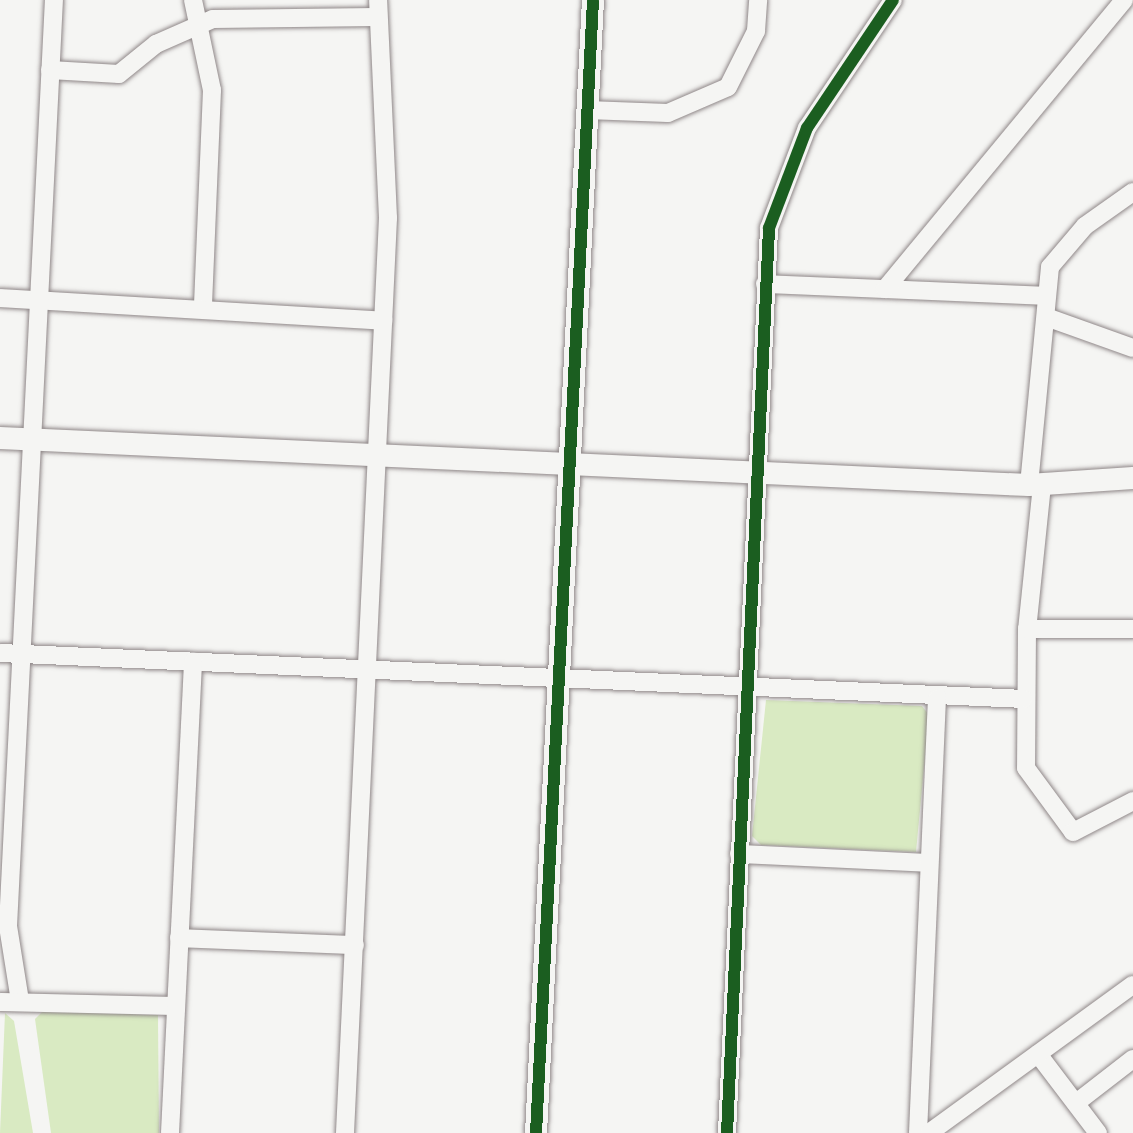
<!DOCTYPE html>
<html>
<head>
<meta charset="utf-8">
<style>
  body { margin:0 }
  #map { position:relative; width:1133px; height:1133px; overflow:hidden; background:#f5f5f3; font-family:"Indie Flower",sans-serif }
  div>[style] { position:absolute }
  .green>* { inset:0; background:#d9eac2 }
  .roads { filter:drop-shadow(0 0 2px #8f8788) drop-shadow(0 0 2px #8f8788) }
  .minor>* { height:18px; margin:-9px; padding:0 9px; transform-origin:9px; border-radius:9px; background:#f5f5f3 }
  .tertiary>* { height:22px; margin:-11px; padding:0 11px; transform-origin:11px; border-radius:11px; background:#f5f5f3 }
  .cycleway>* { height:12px; margin:-6px; padding:0 6px; transform-origin:6px; border-radius:6px; background:#1b5e20 }
  span { translate:-50% -50%; white-space:nowrap; text-align:center; line-height:1.15; -webkit-text-stroke:8px #f6f6f2; paint-order:stroke }
</style>
</head>
<body>
<div id="map">
  <div class="green">
    <i style="clip-path:polygon(766px 700px,922px 706px,929px 715px,916px 852px,761px 845px,752px 836px)"></i>
    <i style="clip-path:polygon(43px 1011px,158px 1015px,159px 1133px,51px 1133px,35px 1019px)"></i>
    <i style="clip-path:polygon(5px 1013px,14px 1021px,33px 1133px,0 1133px)"></i>
  </div>
  <div class="roads">
    <div class="minor">
      <i style="left:193px;top:0;width:92px;rotate:78.1deg"></i>
      <i style="left:212px;top:90px;width:217px;rotate:92.4deg"></i>
      <i style="left:50px;top:70px;width:69px;rotate:3.3deg"></i>
      <i style="left:119px;top:74px;width:48px;rotate:-39deg"></i>
      <i style="left:156px;top:44px;width:62px;rotate:-23.7deg"></i>
      <i style="left:213px;top:19px;width:163px;rotate:-0.7deg"></i>
      <i style="left:587px;top:110px;width:81px;rotate:2.1deg"></i>
      <i style="left:668px;top:113px;width:65px;rotate:-23.4deg"></i>
      <i style="left:728px;top:87px;width:63px;rotate:-63.4deg"></i>
      <i style="left:756px;top:31px;width:31px;rotate:-86deg"></i>
      <i style="left:765px;top:284px;width:281px;rotate:2.4deg"></i>
      <i style="left:885px;top:289px;width:375px;rotate:-50.4deg"></i>
      <i style="left:0;top:298px;width:384px;rotate:3.4deg"></i>
      <i style="left:1049px;top:318px;width:89px;rotate:19.7deg"></i>
      <i style="left:1029px;top:485px;width:219px;rotate:-84.5deg"></i>
      <i style="left:1050px;top:267px;width:54px;rotate:-49.5deg"></i>
      <i style="left:1085px;top:226px;width:59px;rotate:-35.3deg"></i>
      <i style="left:1042px;top:485px;width:145px;rotate:95.9deg"></i>
      <i style="left:1027px;top:629px;width:139px;rotate:90.4deg"></i>
      <i style="left:1026px;top:768px;width:79px;rotate:53.7deg"></i>
      <i style="left:1073px;top:832px;width:68px;rotate:-27.3deg"></i>
      <i style="left:1027px;top:629px;width:106px"></i>
      <i style="left:0;top:653px;width:1024px;rotate:2.57deg"></i>
      <i style="left:739px;top:854px;width:190px;rotate:2.7deg"></i>
      <i style="left:179px;top:938px;width:176px;rotate:2.3deg"></i>
      <i style="left:20px;top:1001px;width:76px;rotate:-99.1deg"></i>
      <i style="left:8px;top:926px;width:927px;rotate:-87.16deg"></i>
      <i style="left:0;top:1002px;width:176px;rotate:1.3deg"></i>
      <i style="left:1038px;top:1054px;width:99px;rotate:52.8deg"></i>
      <i style="left:1076px;top:1103px;width:72px;rotate:-37.7deg"></i>
      <i style="left:170px;top:1133px;width:472px;rotate:-87.2deg"></i>
      <i style="left:345px;top:1133px;width:916px;rotate:-87.31deg"></i>
      <i style="left:388px;top:218px;width:218px;rotate:-92.6deg"></i>
      <i style="left:727px;top:1133px;width:906px;rotate:-87.34deg"></i>
      <i style="left:769px;top:228px;width:107px;rotate:-69.2deg"></i>
      <i style="left:807px;top:128px;width:154px;rotate:-56.1deg"></i>
      <i style="left:918px;top:1133px;width:435px;rotate:-87.5deg"></i>
      <i style="left:929px;top:1133px;width:252px;rotate:-36deg"></i>
    </div>
    <div class="tertiary">
      <i style="left:0;top:438px;width:1030px;rotate:2.62deg"></i>
      <i style="left:1029px;top:485px;width:104px;rotate:-3.9deg"></i>
      <i style="left:536px;top:1133px;width:1134px;rotate:-87.12deg"></i>
    </div>
  </div>
  <div class="cycleway">
    <i style="left:536px;top:1133px;width:1134px;rotate:-87.12deg"></i>
    <i style="left:727px;top:1133px;width:906px;rotate:-87.34deg"></i>
    <i style="left:769px;top:228px;width:107px;rotate:-69.2deg"></i>
    <i style="left:807px;top:128px;width:154px;rotate:-56.1deg"></i>
  </div>
</div>
</body>
</html>
